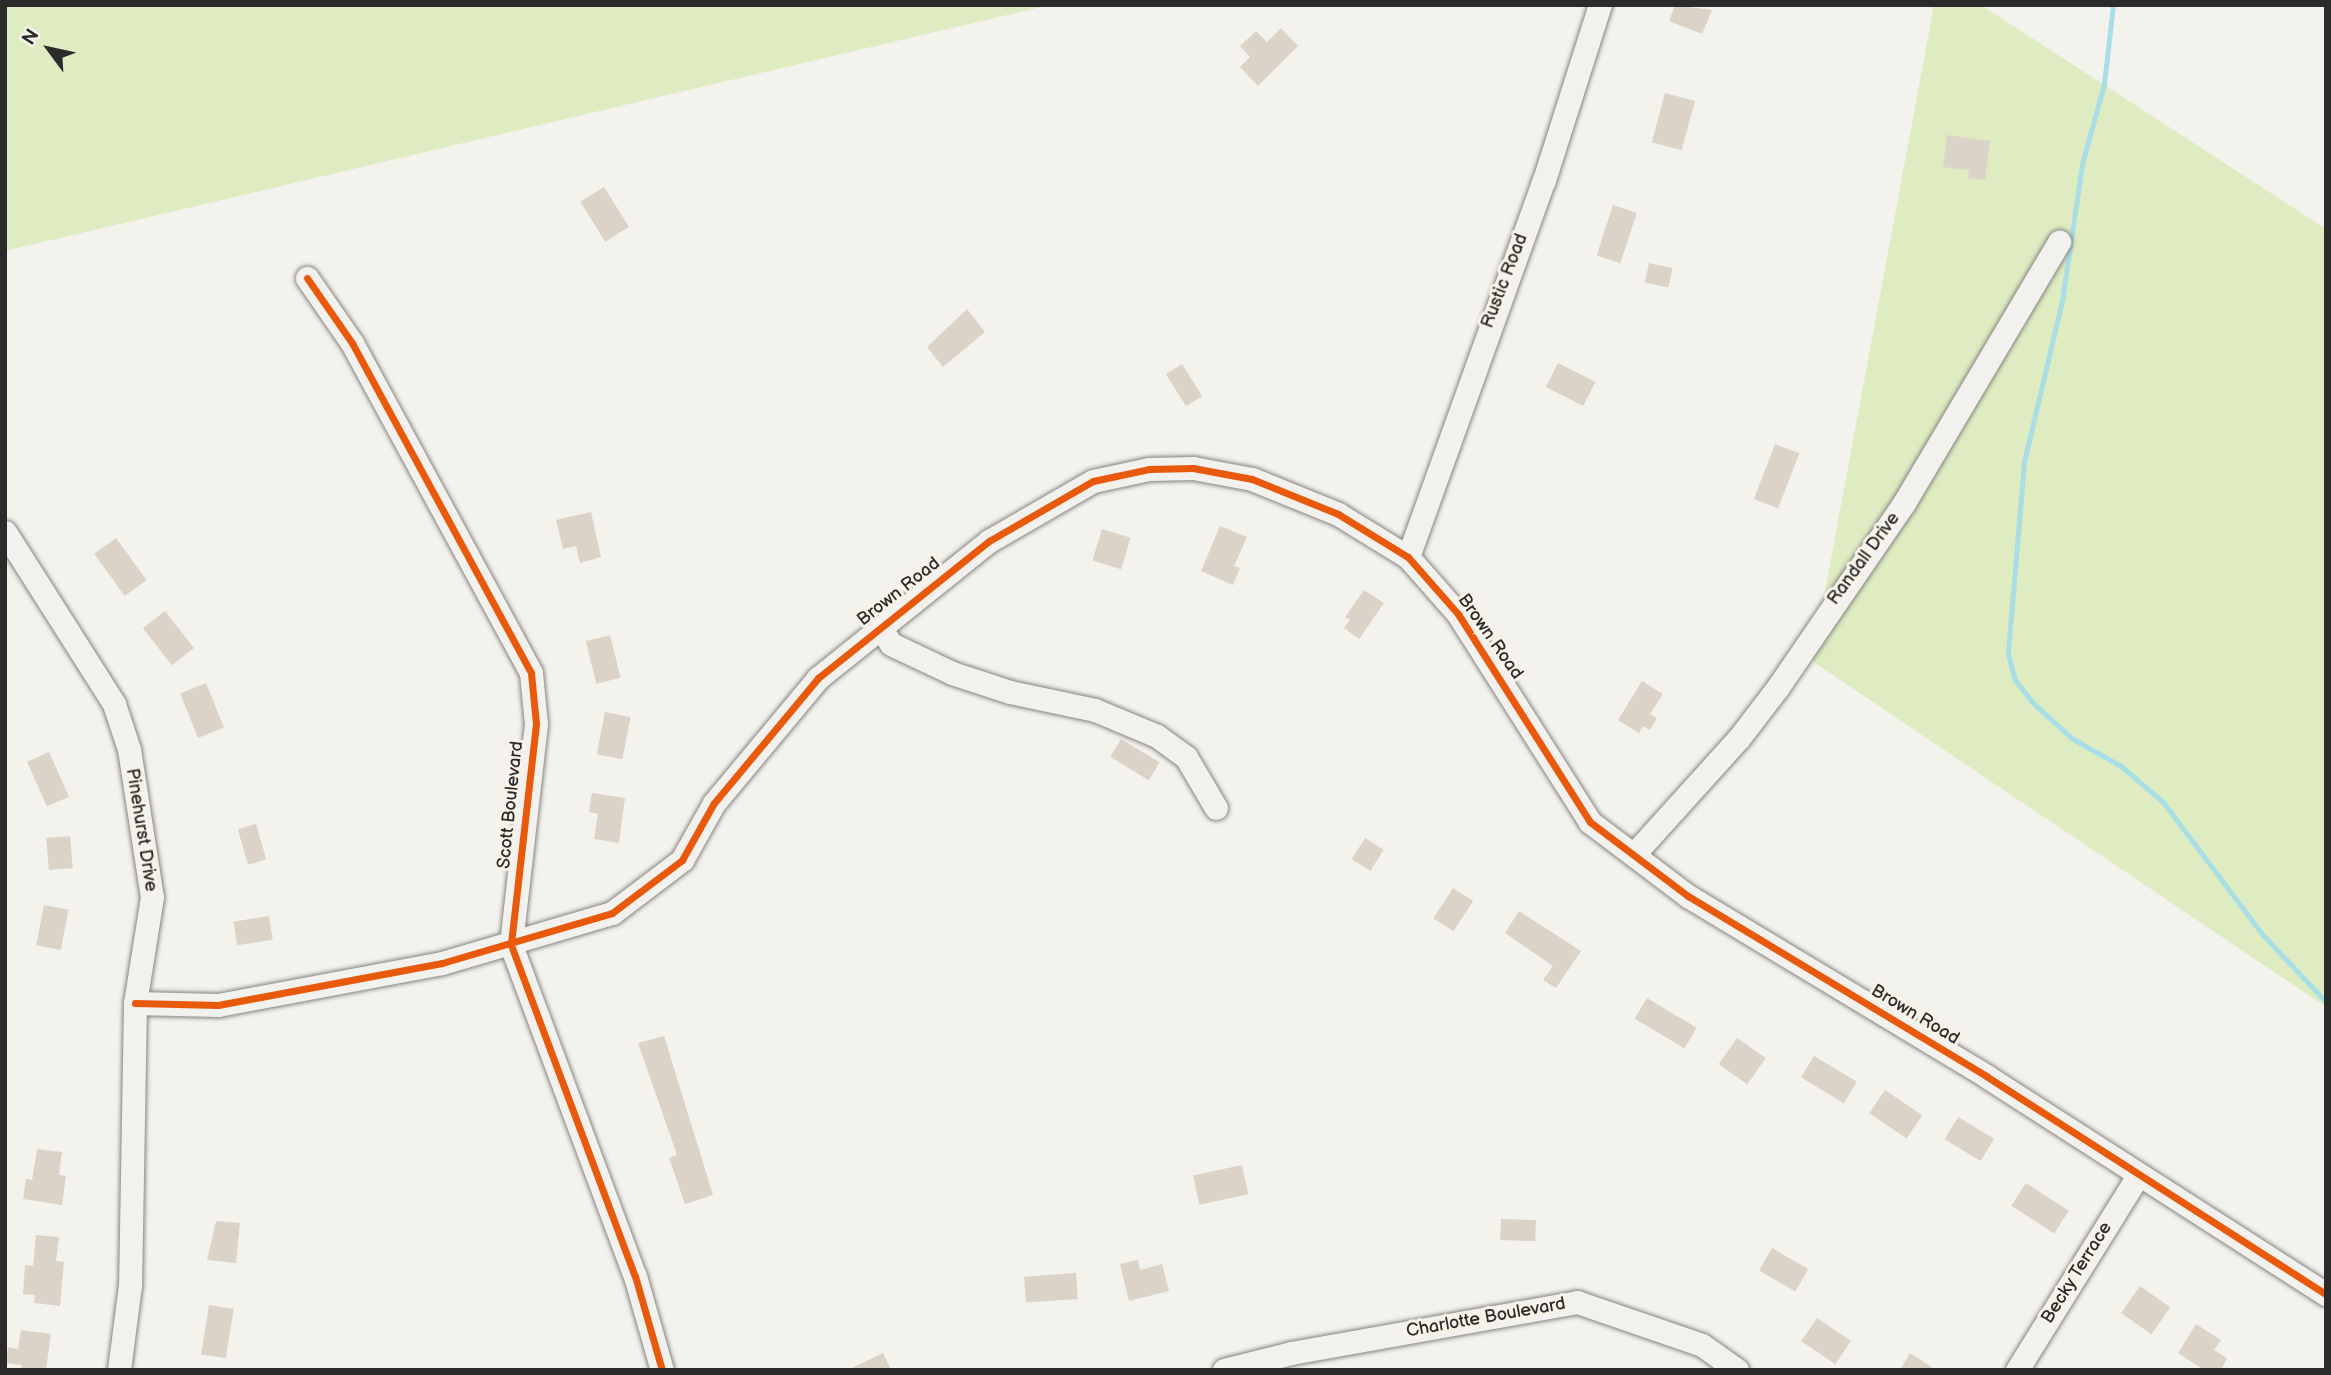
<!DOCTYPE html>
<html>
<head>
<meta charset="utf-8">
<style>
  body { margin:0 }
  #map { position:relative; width:2331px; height:1375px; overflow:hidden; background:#f4f2ec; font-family:"Balsamiq Sans",sans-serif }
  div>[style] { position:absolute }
  .green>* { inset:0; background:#dfecc1 }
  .stream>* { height:5px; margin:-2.5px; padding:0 2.5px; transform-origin:2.5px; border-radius:2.5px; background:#a8dee6 }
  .building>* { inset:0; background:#dbd3c8; transform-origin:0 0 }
  .roads { filter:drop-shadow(0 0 2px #858582) drop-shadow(0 0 2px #858582) }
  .minor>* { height:23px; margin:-11.5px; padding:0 11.5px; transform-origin:11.5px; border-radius:11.5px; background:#f2f1ed }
  .cycleway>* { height:7px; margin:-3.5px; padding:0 3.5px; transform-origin:3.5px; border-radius:3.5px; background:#e8590c }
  span { translate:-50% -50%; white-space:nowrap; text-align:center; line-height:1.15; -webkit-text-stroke:6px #f7f3e8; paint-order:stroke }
  .street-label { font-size:18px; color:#2b2b2b }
  .frame { position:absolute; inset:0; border:7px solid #2b2b2b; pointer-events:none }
  .north { position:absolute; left:14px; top:14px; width:70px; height:70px; -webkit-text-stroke:5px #f7f3e8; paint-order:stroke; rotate:303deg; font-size:19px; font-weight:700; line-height:28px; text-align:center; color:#2b2b2b }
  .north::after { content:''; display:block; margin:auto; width:24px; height:32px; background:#2b2b2b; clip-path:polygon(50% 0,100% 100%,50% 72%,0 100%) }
</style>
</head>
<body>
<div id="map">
  <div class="green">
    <i style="clip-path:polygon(5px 5px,1050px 5px,5px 251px)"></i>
    <i style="clip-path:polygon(1934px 5px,1981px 5px,2326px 229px,2326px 1007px,1812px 661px)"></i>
  </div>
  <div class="stream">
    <i style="left:2113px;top:5px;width:80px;rotate:96.5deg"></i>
    <i style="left:2104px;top:84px;width:83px;rotate:105.4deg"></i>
    <i style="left:2082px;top:164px;width:138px;rotate:98.3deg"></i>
    <i style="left:2062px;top:301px;width:165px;rotate:103.3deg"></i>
    <i style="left:2024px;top:462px;width:193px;rotate:94.8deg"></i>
    <i style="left:2008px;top:654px;width:27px;rotate:75deg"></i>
    <i style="left:2015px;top:680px;width:28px;rotate:52deg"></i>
    <i style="left:2032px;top:702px;width:55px;rotate:42.1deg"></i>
    <i style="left:2073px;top:739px;width:55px;rotate:29.4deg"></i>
    <i style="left:2121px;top:766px;width:55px;rotate:40.6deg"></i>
    <i style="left:2163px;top:802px;width:165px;rotate:53.1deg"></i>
    <i style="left:2262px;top:934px;width:93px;rotate:46.7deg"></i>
  </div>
  <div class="building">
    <i style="clip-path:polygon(1675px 5px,1712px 10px,1702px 34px,1669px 21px)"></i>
    <i style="clip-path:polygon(1281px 28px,1298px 46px,1258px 86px,1240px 67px,1250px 57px,1240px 46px,1256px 31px,1267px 42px)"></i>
    <i style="left:1665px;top:93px;width:31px;height:51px;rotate:15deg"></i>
    <i style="clip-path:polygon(1947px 135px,1990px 141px,1985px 180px,1968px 178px,1969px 170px,1943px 167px)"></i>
    <i style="left:604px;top:187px;width:47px;height:28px;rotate:58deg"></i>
    <i style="left:1613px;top:205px;width:25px;height:53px;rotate:18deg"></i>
    <i style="left:1649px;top:263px;width:24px;height:20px;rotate:12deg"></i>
    <i style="clip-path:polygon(967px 309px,985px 332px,943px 367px,927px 347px)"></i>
    <i style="left:1558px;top:363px;width:42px;height:27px;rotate:27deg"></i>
    <i style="left:1182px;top:364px;width:38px;height:19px;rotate:58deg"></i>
    <i style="left:1775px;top:444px;width:26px;height:59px;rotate:21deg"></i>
    <i style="clip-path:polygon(591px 512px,601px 557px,580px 563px,576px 546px,563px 549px,556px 520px)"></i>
    <i style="clip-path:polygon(1220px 526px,1247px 537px,1234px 566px,1240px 568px,1233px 585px,1201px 571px)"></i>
    <i style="left:1102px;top:529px;width:30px;height:33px;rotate:17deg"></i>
    <i style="left:116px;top:538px;width:52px;height:27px;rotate:54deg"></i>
    <i style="clip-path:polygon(1364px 590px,1384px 603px,1359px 639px,1344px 628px,1350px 620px,1345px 617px)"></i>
    <i style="left:165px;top:611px;width:47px;height:28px;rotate:52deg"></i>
    <i style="left:610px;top:635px;width:44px;height:25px;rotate:76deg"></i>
    <i style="clip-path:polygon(1642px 681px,1663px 694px,1650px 714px,1657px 718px,1650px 730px,1643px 726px,1639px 733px,1618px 720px)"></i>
    <i style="left:206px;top:683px;width:48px;height:28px;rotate:68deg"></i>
    <i style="left:605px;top:712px;width:26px;height:43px;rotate:11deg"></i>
    <i style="left:1121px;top:739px;width:45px;height:21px;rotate:31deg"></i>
    <i style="left:49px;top:752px;width:49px;height:24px;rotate:66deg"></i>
    <i style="clip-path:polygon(592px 793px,625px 798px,619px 843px,594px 839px,598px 814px,589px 812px)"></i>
    <i style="left:256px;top:824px;width:37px;height:19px;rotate:74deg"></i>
    <i style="left:70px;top:836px;width:32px;height:24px;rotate:85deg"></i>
    <i style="left:1365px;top:838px;width:22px;height:25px;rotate:32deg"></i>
    <i style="left:1453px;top:888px;width:24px;height:36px;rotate:33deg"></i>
    <i style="left:44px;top:905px;width:25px;height:41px;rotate:11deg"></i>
    <i style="clip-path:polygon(1519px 911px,1581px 951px,1556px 988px,1543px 980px,1553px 966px,1505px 933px)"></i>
    <i style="left:269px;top:916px;width:24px;height:36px;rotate:81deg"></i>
    <i style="left:1647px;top:998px;width:58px;height:24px;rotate:31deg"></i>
    <i style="clip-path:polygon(664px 1036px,713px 1195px,685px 1204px,669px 1158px,677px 1155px,638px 1043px)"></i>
    <i style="left:1737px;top:1038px;width:35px;height:32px;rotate:35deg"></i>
    <i style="left:1814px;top:1056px;width:50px;height:25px;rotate:31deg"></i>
    <i style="left:1885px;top:1090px;width:45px;height:28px;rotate:34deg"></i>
    <i style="left:1958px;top:1117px;width:42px;height:26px;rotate:31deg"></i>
    <i style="clip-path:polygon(37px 1149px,62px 1152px,59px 1175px,66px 1176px,62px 1205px,23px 1199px,26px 1179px,32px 1180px)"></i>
    <i style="left:1242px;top:1165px;width:30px;height:50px;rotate:78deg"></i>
    <i style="left:2026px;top:1183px;width:51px;height:27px;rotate:33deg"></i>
    <i style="left:1501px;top:1219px;width:35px;height:21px;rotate:2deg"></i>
    <i style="clip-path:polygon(216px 1221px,240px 1223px,236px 1263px,207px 1260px)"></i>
    <i style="clip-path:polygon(36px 1235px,59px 1237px,56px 1261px,64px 1262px,60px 1306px,34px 1303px,35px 1295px,23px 1294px,25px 1265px,33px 1266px)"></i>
    <i style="left:1772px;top:1248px;width:42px;height:26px;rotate:30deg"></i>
    <i style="clip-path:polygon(1138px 1260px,1140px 1270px,1162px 1264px,1169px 1291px,1129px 1301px,1120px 1264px)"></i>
    <i style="left:1076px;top:1273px;width:26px;height:52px;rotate:86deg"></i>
    <i style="left:2140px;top:1286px;width:37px;height:33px;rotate:35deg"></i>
    <i style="left:209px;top:1305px;width:25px;height:50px;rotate:9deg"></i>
    <i style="left:1817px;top:1318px;width:41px;height:28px;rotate:34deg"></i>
    <i style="clip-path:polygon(2196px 1324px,2221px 1340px,2214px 1350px,2227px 1358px,2221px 1370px,2204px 1370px,2178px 1353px)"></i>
    <i style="clip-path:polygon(21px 1330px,51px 1334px,46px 1370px,21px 1370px,22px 1365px,6px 1363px,8px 1347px,18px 1349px)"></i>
    <i style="clip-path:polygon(883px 1353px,891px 1370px,848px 1370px)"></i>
    <i style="clip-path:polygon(1910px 1353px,1936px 1370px,1900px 1370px)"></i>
  </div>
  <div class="roads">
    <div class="minor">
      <i style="left:307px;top:278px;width:79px;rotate:55.3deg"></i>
      <i style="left:352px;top:343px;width:375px;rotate:61.5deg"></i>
      <i style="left:531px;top:673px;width:51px;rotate:84.4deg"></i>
      <i style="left:536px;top:724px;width:222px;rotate:96.5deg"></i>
      <i style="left:511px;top:945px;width:353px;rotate:69.5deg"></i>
      <i style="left:635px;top:1276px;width:98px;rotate:74deg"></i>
      <i style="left:5px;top:532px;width:204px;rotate:57.6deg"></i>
      <i style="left:114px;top:704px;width:47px;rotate:71.6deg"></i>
      <i style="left:129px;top:749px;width:150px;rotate:81.2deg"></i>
      <i style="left:152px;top:897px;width:107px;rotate:99.1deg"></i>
      <i style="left:135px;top:1003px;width:282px;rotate:91deg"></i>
      <i style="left:130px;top:1285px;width:86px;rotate:97.4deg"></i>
      <i style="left:1408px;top:557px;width:401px;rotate:-70.2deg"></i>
      <i style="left:1544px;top:180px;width:184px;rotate:-72.3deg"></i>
      <i style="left:880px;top:627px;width:20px;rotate:57deg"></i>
      <i style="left:891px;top:644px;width:68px;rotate:25.4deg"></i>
      <i style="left:952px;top:673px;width:61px;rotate:18.1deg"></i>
      <i style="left:1010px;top:692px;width:87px;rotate:12deg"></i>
      <i style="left:1095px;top:710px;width:67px;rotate:22.8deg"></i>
      <i style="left:1157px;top:736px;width:36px;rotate:36deg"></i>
      <i style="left:1186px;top:757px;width:59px;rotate:59.5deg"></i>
      <i style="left:1635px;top:853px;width:155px;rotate:-47.9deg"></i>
      <i style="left:1739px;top:738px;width:64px;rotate:-52.6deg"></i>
      <i style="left:1778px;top:687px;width:223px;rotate:-55.6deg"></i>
      <i style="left:1904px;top:503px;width:304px;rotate:-59.3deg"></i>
      <i style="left:135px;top:1003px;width:83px;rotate:1.4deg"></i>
      <i style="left:218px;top:1005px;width:228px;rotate:-10.6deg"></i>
      <i style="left:442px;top:963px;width:177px;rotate:-16.4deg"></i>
      <i style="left:612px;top:913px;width:88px;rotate:-37.1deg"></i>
      <i style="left:682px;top:860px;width:65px;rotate:-60.7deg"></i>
      <i style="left:714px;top:803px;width:163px;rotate:-50.2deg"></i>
      <i style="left:818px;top:678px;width:219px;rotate:-38.7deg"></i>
      <i style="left:989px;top:541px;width:120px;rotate:-30deg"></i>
      <i style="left:1093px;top:481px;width:57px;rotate:-12.1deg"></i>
      <i style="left:1149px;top:469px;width:44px;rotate:-1.3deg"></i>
      <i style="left:1193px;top:468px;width:60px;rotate:10.6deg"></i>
      <i style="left:1252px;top:479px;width:93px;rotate:22.1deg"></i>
      <i style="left:1338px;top:514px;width:82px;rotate:31.6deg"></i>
      <i style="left:1408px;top:557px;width:76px;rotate:48.7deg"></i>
      <i style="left:1458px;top:614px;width:246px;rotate:57.6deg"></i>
      <i style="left:1590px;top:822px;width:123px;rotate:37.1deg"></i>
      <i style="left:1688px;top:896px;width:348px;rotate:31.1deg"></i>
      <i style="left:1986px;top:1076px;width:404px;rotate:32.7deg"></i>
      <i style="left:1224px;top:1370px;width:69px;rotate:-14.2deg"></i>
      <i style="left:1291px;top:1353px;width:291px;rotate:-10.1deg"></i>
      <i style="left:1577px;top:1302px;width:132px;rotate:19deg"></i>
      <i style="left:1702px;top:1345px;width:43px;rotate:35.5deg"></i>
      <i style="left:2017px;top:1370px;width:227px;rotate:-58.1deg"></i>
    </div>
  </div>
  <div class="cycleway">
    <i style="left:307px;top:278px;width:79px;rotate:55.3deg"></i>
    <i style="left:352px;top:343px;width:375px;rotate:61.5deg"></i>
    <i style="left:531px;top:673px;width:51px;rotate:84.4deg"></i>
    <i style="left:536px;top:724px;width:222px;rotate:96.5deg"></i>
    <i style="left:511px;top:945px;width:353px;rotate:69.5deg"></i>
    <i style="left:635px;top:1276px;width:98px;rotate:74deg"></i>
    <i style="left:135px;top:1003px;width:83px;rotate:1.4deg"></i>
    <i style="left:218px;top:1005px;width:228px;rotate:-10.6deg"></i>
    <i style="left:442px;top:963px;width:177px;rotate:-16.4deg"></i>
    <i style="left:612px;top:913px;width:88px;rotate:-37.1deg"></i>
    <i style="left:682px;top:860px;width:65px;rotate:-60.7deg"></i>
    <i style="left:714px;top:803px;width:163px;rotate:-50.2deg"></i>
    <i style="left:818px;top:678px;width:219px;rotate:-38.7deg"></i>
    <i style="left:989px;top:541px;width:120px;rotate:-30deg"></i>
    <i style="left:1093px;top:481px;width:57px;rotate:-12.1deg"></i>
    <i style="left:1149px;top:469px;width:44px;rotate:-1.3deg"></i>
    <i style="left:1193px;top:468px;width:60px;rotate:10.6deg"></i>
    <i style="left:1252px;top:479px;width:93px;rotate:22.1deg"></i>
    <i style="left:1338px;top:514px;width:82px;rotate:31.6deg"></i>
    <i style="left:1408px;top:557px;width:76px;rotate:48.7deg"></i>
    <i style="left:1458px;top:614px;width:246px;rotate:57.6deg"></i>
    <i style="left:1590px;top:822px;width:123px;rotate:37.1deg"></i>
    <i style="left:1688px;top:896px;width:348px;rotate:31.1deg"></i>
    <i style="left:1986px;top:1076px;width:404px;rotate:32.7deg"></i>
  </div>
  <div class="street-label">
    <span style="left:1505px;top:281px;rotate:-69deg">Rustic Road</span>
    <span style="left:1864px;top:559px;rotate:-54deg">Randall Drive</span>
    <span style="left:899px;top:592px;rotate:-38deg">Brown Road</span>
    <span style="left:1490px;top:637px;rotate:55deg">Brown Road</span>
    <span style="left:511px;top:805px;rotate:-84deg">Scott Boulevard</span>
    <span style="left:141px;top:830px;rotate:81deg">Pinehurst Drive</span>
    <span style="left:1915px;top:1015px;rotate:31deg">Brown Road</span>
    <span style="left:2077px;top:1273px;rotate:-58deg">Becky Terrace</span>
    <span style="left:1486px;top:1318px;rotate:-10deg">Charlotte Boulevard</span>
  </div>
  <div class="frame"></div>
  <div class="north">N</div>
</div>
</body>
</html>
